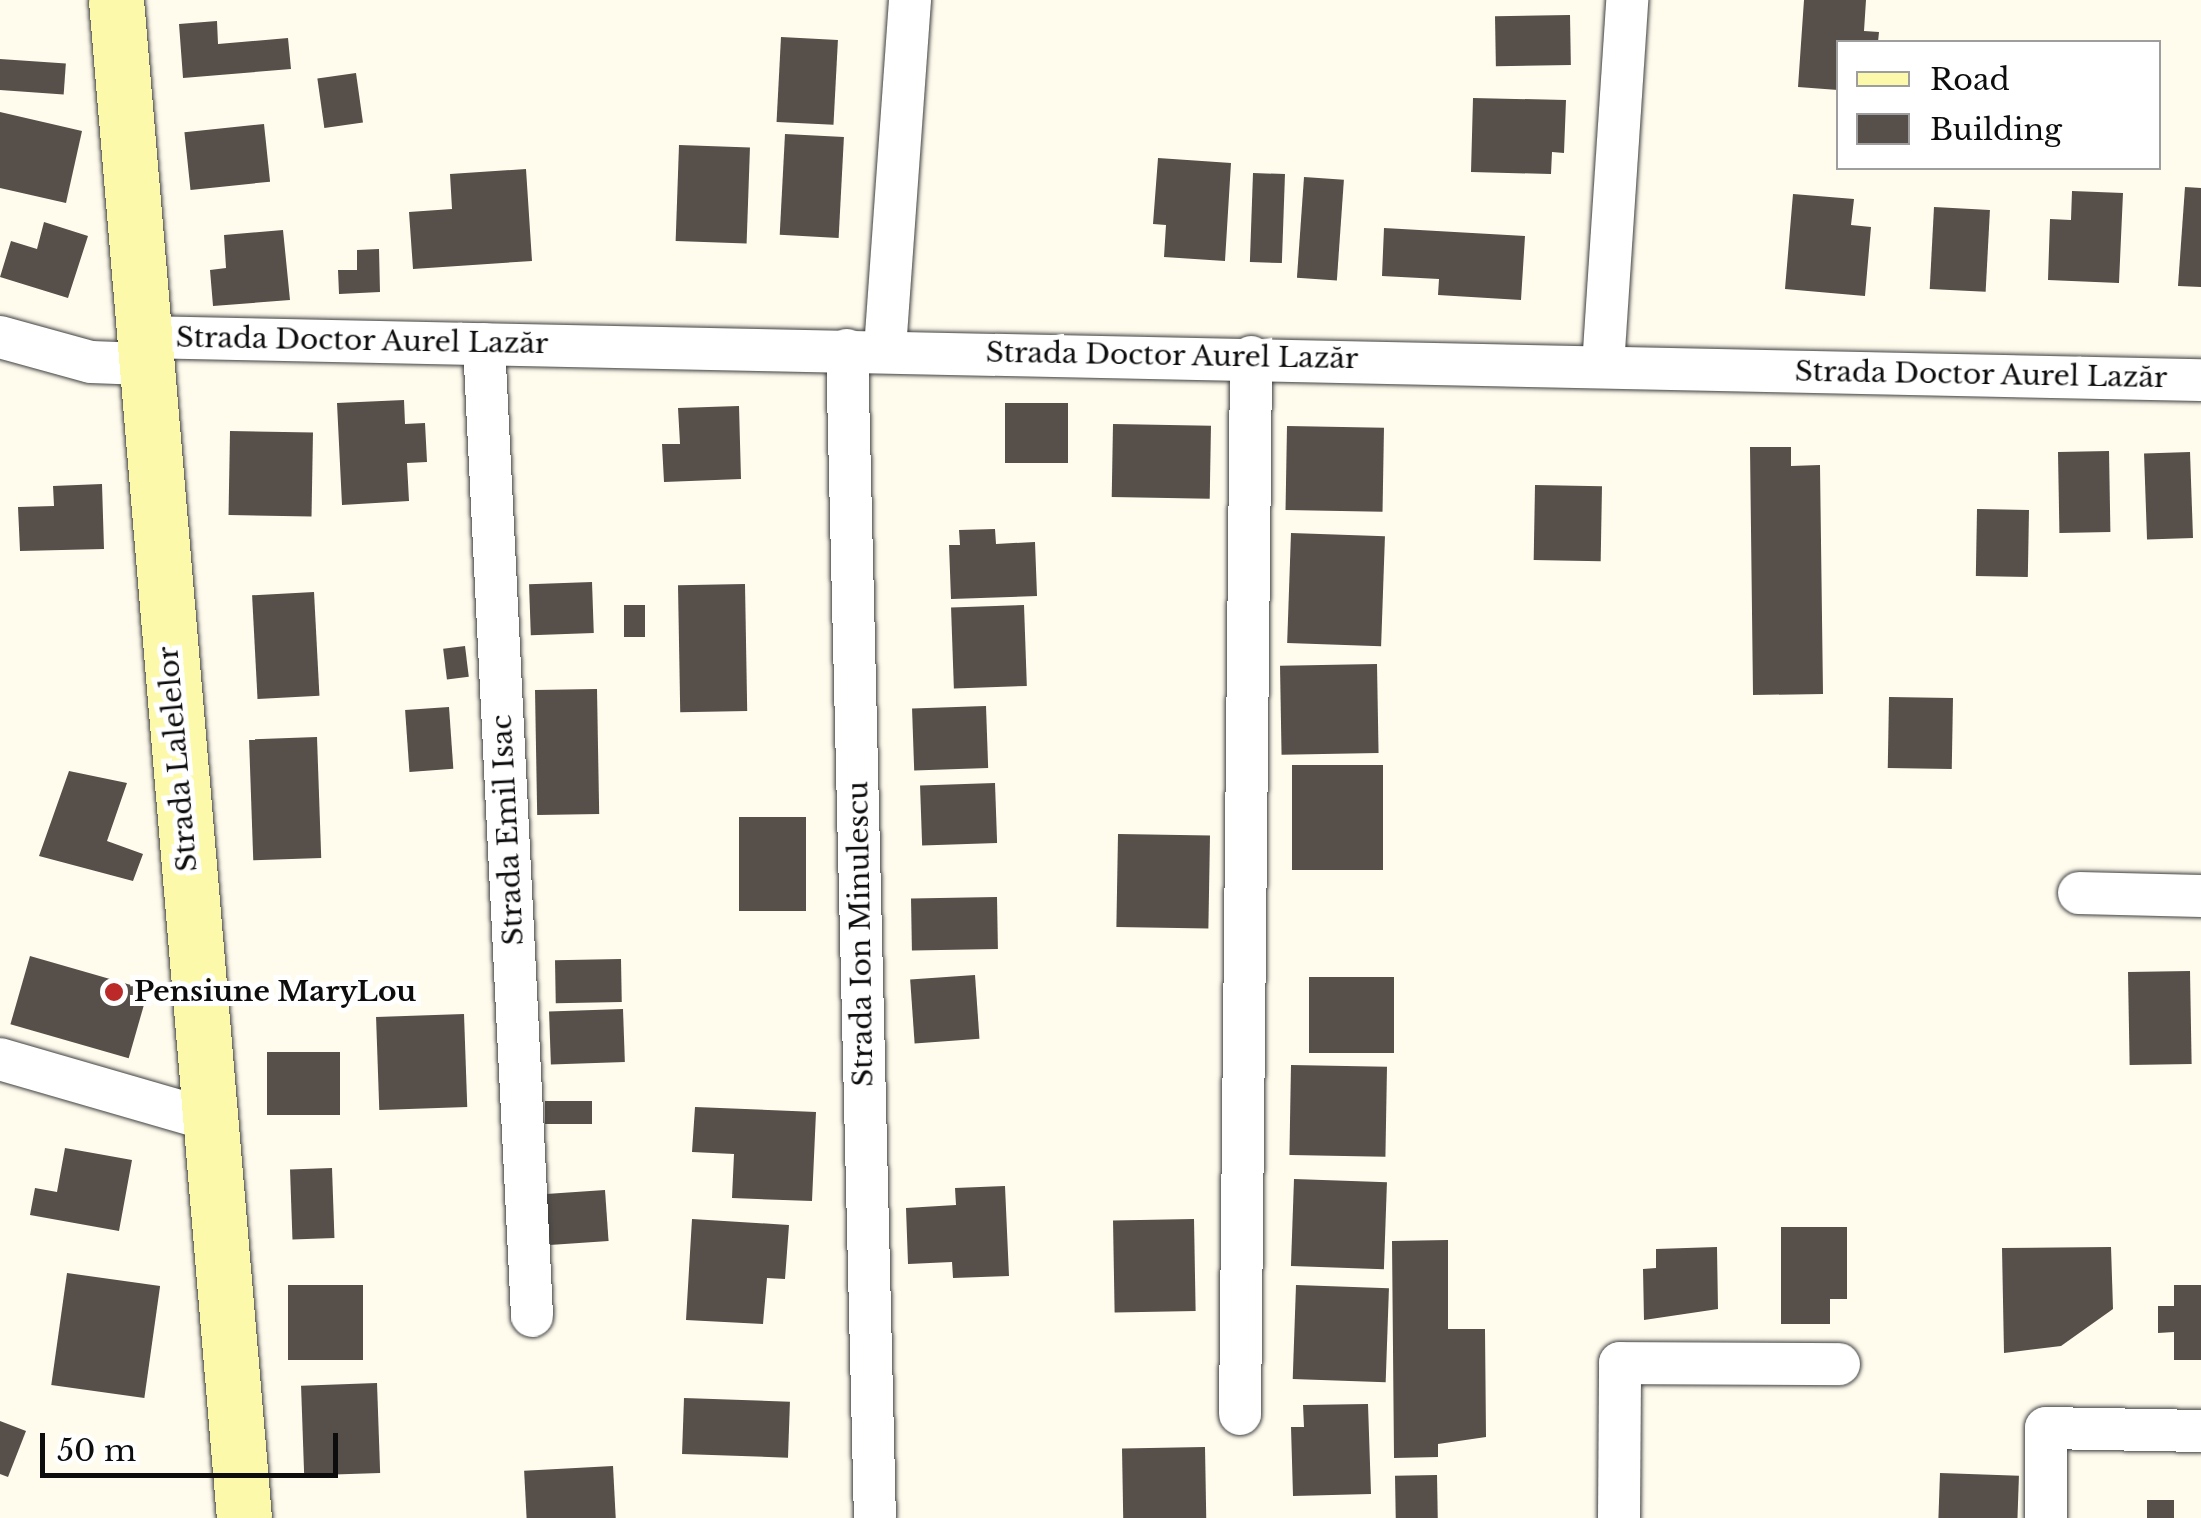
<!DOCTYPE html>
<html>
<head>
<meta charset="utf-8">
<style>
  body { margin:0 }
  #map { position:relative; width:2201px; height:1518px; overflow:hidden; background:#fffcee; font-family:"Libre Baskerville",serif }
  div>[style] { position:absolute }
  .building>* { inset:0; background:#564f4a; transform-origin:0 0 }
  .roads { filter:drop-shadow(0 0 2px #404040) drop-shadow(0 0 2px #404040) }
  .minor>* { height:42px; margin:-21px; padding:0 21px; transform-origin:21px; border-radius:21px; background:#fff }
  .secondary>* { height:55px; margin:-27.5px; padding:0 27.5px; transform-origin:27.5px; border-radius:27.5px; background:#fdf9aa }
  .dots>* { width:28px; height:28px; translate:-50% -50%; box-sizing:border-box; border:5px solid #fff; border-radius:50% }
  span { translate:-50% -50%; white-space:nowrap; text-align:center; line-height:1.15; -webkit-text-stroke:10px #fff; paint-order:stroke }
  .street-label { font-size:28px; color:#0d0d0d }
  .poi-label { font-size:28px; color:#0d0d0d; font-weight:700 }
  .left { translate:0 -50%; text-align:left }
  .legend { position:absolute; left:1836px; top:40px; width:325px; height:130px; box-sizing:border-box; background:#fff; border:2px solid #9e9e9e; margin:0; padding:12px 18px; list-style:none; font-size:30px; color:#0d0d0d }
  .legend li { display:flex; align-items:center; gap:20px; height:50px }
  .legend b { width:50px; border:2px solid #9e9e9e }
  .scale { position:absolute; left:40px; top:1433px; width:298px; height:45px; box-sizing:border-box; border:5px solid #0d0d0d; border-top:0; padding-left:12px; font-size:30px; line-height:35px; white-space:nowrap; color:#0d0d0d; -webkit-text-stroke:8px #fff; paint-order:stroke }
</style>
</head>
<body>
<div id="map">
  <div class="building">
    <i style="clip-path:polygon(1804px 0,1866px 0,1864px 31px,1879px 32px,1878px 42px,1838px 42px,1838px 90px,1798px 87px)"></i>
    <i style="left:1570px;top:15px;width:50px;height:75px;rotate:89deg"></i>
    <i style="clip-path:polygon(217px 21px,218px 44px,288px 38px,291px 69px,183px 78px,179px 24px)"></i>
    <i style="left:781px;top:37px;width:57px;height:85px;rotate:3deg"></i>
    <i style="left:0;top:59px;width:66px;height:31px;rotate:4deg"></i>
    <i style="left:356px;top:73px;width:50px;height:39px;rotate:82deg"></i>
    <i style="clip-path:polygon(1473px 98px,1566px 100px,1564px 153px,1552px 152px,1551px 174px,1471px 172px)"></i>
    <i style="clip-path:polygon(0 112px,82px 131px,66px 203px,0 188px)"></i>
    <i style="left:264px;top:124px;width:58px;height:80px;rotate:84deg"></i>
    <i style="left:785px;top:134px;width:59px;height:101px;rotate:3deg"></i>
    <i style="left:679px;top:145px;width:71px;height:96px;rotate:2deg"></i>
    <i style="clip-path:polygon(1158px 158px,1231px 163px,1225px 261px,1164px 257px,1166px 225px,1153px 224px)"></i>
    <i style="clip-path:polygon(526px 169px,532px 261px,413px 269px,409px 212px,452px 209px,450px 174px)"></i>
    <i style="left:1253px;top:173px;width:32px;height:89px;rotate:2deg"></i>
    <i style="left:1304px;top:177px;width:40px;height:101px;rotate:4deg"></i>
    <i style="clip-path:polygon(2185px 187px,2201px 188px,2201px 287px,2178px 286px)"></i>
    <i style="clip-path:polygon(2072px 191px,2123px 193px,2119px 283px,2048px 280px,2050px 219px,2071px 220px)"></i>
    <i style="clip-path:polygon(1793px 194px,1854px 199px,1851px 225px,1871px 227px,1865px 296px,1785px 289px)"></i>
    <i style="left:1934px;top:207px;width:56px;height:82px;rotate:3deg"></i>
    <i style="clip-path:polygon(44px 222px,88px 236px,68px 298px,0 277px,11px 241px,37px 249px)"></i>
    <i style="clip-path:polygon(1384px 228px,1525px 236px,1521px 300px,1438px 295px,1439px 279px,1382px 276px)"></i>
    <i style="clip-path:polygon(283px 230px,290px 300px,213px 306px,210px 270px,226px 268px,224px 235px)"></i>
    <i style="clip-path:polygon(379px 249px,380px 292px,339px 294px,338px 270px,357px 270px,357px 250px)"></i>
    <i style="clip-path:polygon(404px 400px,405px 424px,425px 423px,427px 462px,407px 463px,409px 501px,342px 505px,337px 403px)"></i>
    <i style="left:1005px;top:403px;width:63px;height:60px"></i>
    <i style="clip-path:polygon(739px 406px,741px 479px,664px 482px,662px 444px,680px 444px,678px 408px)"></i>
    <i style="left:1113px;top:424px;width:98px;height:73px;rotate:1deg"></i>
    <i style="left:1287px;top:426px;width:97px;height:84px;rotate:1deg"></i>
    <i style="left:230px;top:431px;width:83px;height:84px;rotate:1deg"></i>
    <i style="clip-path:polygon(1750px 447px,1791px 447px,1791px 466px,1820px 465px,1823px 694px,1753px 695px)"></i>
    <i style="left:2109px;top:451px;width:81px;height:51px;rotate:89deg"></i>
    <i style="left:2190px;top:452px;width:86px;height:46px;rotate:88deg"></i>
    <i style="clip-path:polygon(102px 484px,104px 549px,20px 551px,18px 507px,54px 506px,53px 486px)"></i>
    <i style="left:1535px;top:485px;width:67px;height:75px;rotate:1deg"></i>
    <i style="left:1977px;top:509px;width:52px;height:67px;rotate:1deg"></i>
    <i style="clip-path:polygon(995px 529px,996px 544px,1035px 542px,1037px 596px,951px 599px,949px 545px,960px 545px,959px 530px)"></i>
    <i style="left:1291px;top:533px;width:94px;height:110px;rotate:2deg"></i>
    <i style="left:592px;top:582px;width:51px;height:63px;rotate:88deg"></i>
    <i style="left:745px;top:584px;width:127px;height:67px;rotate:89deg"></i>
    <i style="left:314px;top:592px;width:104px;height:62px;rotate:87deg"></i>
    <i style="left:624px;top:605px;width:21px;height:32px"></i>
    <i style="left:1024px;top:605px;width:81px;height:73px;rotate:88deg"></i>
    <i style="left:465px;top:646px;width:31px;height:22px;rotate:83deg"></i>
    <i style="left:1377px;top:664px;width:89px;height:97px;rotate:89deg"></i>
    <i style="left:597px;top:689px;width:125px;height:62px;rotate:89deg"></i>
    <i style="left:1889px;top:697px;width:64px;height:71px;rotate:1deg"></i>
    <i style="left:986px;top:706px;width:62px;height:74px;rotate:88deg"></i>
    <i style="left:449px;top:707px;width:62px;height:44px;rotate:86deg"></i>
    <i style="left:317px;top:737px;width:121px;height:68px;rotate:88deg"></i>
    <i style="left:1292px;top:765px;width:91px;height:105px"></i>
    <i style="clip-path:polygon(69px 771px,127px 783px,107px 841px,143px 854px,133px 881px,39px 856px)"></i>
    <i style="left:995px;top:783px;width:60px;height:75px;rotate:88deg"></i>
    <i style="left:739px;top:817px;width:67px;height:94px"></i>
    <i style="left:1118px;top:834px;width:92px;height:93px;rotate:1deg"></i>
    <i style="left:997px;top:897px;width:52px;height:86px;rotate:89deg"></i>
    <i style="left:30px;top:956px;width:123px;height:71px;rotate:16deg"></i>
    <i style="left:621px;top:959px;width:43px;height:66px;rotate:89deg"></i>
    <i style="left:2190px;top:971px;width:93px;height:62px;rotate:89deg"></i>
    <i style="left:975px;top:975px;width:64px;height:65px;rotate:86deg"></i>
    <i style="left:1309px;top:977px;width:85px;height:76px"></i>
    <i style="left:623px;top:1009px;width:53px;height:74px;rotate:88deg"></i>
    <i style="left:464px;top:1014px;width:93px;height:88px;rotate:88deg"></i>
    <i style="left:340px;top:1052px;width:63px;height:73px;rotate:90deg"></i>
    <i style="left:1291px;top:1065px;width:96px;height:90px;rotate:1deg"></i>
    <i style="left:592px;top:1101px;width:23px;height:47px;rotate:90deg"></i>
    <i style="clip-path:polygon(695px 1107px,816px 1112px,812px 1201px,732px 1198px,734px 1154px,692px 1152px)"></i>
    <i style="clip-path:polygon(65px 1148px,132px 1160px,119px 1231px,30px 1215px,35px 1188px,57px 1192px)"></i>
    <i style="left:332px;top:1168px;width:70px;height:42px;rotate:88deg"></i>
    <i style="left:1294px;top:1179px;width:93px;height:87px;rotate:2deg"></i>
    <i style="clip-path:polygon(1005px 1186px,1009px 1276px,953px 1278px,952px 1262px,908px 1264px,906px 1208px,956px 1205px,955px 1188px)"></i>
    <i style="left:605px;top:1190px;width:51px;height:59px;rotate:86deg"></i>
    <i style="clip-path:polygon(692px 1219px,789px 1225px,785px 1279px,767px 1278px,763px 1324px,686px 1320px)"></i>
    <i style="left:1194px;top:1219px;width:92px;height:81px;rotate:89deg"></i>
    <i style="clip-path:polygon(1781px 1227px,1847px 1227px,1847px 1299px,1830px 1299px,1830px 1324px,1781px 1324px)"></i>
    <i style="clip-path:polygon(1448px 1240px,1448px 1329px,1485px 1329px,1486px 1437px,1438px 1444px,1438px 1457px,1394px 1458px,1392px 1241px)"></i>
    <i style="clip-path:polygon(1717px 1247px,1718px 1309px,1644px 1320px,1643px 1269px,1656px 1268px,1656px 1249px)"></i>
    <i style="clip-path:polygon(2111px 1247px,2113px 1309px,2061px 1346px,2004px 1353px,2002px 1248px)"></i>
    <i style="left:67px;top:1273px;width:94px;height:113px;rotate:8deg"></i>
    <i style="left:288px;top:1285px;width:75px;height:75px"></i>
    <i style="left:1296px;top:1285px;width:93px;height:94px;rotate:2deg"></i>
    <i style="clip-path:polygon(2174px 1285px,2201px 1285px,2201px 1360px,2174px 1360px,2174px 1332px,2158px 1333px,2158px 1306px,2174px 1306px)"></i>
    <i style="left:377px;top:1383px;width:90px;height:76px;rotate:88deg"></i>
    <i style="left:684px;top:1398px;width:106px;height:56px;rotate:2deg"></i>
    <i style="clip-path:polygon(1368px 1404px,1371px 1494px,1293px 1496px,1291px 1427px,1304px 1427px,1303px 1405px)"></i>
    <i style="clip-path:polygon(0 1421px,26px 1431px,8px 1477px,0 1474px)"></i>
    <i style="left:1205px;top:1447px;width:71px;height:83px;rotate:89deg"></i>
    <i style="left:613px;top:1466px;width:52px;height:89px;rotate:87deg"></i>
    <i style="left:1940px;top:1473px;width:79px;height:45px;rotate:2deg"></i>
    <i style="left:1437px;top:1475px;width:43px;height:42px;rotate:89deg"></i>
    <i style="left:2174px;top:1500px;width:18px;height:27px;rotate:90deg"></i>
  </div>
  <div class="roads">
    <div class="minor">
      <i style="left:0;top:337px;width:94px;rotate:15.4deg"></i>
      <i style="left:91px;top:362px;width:53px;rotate:2.2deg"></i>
      <i style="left:142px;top:337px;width:2059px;rotate:1.2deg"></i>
      <i style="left:484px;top:344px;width:973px;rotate:87.17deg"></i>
      <i style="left:885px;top:349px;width:350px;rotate:-85.9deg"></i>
      <i style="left:847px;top:350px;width:1168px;rotate:88.63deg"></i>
      <i style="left:1603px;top:366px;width:367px;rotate:-86.2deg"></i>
      <i style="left:2079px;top:893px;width:122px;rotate:1.4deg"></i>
      <i style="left:0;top:1059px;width:219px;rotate:16.2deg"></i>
      <i style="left:1240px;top:1414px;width:1057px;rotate:-89.4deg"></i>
      <i style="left:1619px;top:1518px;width:155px;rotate:-89.6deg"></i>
      <i style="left:1620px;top:1363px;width:219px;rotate:0.3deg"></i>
      <i style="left:2046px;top:1518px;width:90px;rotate:-90deg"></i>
      <i style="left:2046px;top:1428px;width:155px;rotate:1.1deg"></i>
    </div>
    <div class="secondary">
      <i style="left:116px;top:0;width:1523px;rotate:85.18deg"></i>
    </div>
  </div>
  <div class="dots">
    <i style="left:114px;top:992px;background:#bb2928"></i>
  </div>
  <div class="street-label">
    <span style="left:362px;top:341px;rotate:1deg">Strada Doctor Aurel Lazăr</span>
    <span style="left:1172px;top:356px;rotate:1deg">Strada Doctor Aurel Lazăr</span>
    <span style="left:1981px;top:375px;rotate:1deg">Strada Doctor Aurel Lazăr</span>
    <span style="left:178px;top:759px;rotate:-95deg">Strada Lalelelor</span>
    <span style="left:508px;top:830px;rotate:-93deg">Strada Emil Isac</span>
    <span style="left:861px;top:934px;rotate:-91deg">Strada Ion Minulescu</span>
  </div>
  <div class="poi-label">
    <span class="left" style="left:134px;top:992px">Pensiune MaryLou</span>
  </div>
  <ul class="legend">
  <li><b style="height:12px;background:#fdf9aa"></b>Road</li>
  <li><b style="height:28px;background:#564f4a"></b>Building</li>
  </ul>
  <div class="scale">50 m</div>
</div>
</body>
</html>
